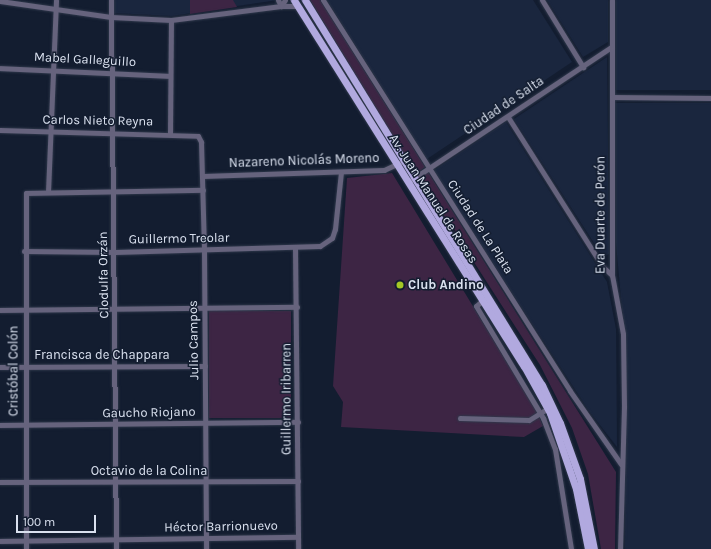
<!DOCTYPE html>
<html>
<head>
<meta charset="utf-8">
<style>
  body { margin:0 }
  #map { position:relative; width:711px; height:549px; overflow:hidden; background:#131d30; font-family:Karla,sans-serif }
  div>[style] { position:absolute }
  .built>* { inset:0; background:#1a263e; transform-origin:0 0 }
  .green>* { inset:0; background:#3d2544; transform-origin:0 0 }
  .roads { filter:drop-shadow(0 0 1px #2f384b) drop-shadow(0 0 1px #2f384b) }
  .minor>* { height:5px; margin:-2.5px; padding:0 2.5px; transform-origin:2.5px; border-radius:2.5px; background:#66637d }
  .major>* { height:7px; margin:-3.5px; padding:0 3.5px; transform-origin:3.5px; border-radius:3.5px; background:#b1a9df }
  .dots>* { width:11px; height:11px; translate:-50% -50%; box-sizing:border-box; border:2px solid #131d30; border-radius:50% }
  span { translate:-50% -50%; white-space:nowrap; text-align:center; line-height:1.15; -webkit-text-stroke:3px #131d30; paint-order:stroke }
  .street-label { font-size:13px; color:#dae1ef }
  .poi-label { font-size:13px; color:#dae1ef; font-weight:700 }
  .left { translate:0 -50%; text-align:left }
  .scale { position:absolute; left:16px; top:515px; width:80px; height:18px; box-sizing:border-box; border:2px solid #dae1ef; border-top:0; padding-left:5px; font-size:12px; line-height:14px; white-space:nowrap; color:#dae1ef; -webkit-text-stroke:3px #131d30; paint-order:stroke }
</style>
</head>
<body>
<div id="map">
  <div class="built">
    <i style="clip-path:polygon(114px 0,278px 0,172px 16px,114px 13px)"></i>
    <i style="clip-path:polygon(327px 0,533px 0,572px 62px,427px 159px)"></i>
    <i style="clip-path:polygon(547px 0,608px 0,608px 42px,583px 57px)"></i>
    <i style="left:616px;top:0;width:95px;height:90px"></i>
    <i style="clip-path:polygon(607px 57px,609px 254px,603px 257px,514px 119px)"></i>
    <i style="clip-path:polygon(615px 103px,711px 103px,711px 549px,625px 549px,626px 353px,616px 243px)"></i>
    <i style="clip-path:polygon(506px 122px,607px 282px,616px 329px,617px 447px,589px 411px,433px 171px)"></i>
  </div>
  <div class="green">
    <i style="clip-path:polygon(190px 0,233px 0,237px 7px,190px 14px)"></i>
    <i style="clip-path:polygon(310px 0,320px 0,425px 167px,416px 174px)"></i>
    <i style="clip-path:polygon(428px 172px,616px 472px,615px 549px,601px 549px,588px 474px,572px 428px,540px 365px,420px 178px)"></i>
    <i style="clip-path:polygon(392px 173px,536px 410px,543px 426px,524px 437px,341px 427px,343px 402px,333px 386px,347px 178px)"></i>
    <i style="left:209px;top:311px;width:82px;height:107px"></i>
  </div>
  <div class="roads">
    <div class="minor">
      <i style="left:111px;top:0;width:549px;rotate:89.48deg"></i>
      <i style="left:278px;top:0;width:7px;rotate:63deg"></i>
      <i style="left:281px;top:6px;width:17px"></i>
      <i style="left:323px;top:0;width:462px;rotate:57.7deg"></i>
      <i style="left:570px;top:391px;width:89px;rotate:55.1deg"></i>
      <i style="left:542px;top:0;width:79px;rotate:58.5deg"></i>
      <i style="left:612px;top:0;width:275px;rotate:90deg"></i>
      <i style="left:612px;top:275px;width:60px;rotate:79.4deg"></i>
      <i style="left:623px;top:334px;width:73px;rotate:89.2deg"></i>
      <i style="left:624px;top:407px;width:142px;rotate:91.6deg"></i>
      <i style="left:0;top:1px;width:112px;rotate:8.2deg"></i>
      <i style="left:111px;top:17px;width:60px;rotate:2.9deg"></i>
      <i style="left:171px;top:20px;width:111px;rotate:-7.3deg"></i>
      <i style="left:281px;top:6px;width:7px;rotate:-56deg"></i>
      <i style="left:0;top:68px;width:169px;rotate:2.7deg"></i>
      <i style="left:612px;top:97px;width:99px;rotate:0.6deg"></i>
      <i style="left:508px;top:117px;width:178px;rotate:57.7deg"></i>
      <i style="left:603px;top:267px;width:12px;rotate:42deg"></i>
      <i style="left:0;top:130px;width:198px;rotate:1.7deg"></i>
      <i style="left:198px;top:136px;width:7px;rotate:63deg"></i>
      <i style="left:201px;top:142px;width:108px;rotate:88.4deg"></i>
      <i style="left:204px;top:250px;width:299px;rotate:89.6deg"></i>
      <i style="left:170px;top:134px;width:114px;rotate:-89.5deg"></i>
      <i style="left:203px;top:176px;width:181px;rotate:-1.9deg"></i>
      <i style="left:384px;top:170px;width:17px;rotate:-25deg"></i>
      <i style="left:408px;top:182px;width:244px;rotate:-33.6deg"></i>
      <i style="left:48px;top:192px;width:192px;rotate:-87.6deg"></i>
      <i style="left:295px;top:248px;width:301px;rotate:89.4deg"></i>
      <i style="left:24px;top:251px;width:91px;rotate:0.6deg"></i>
      <i style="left:115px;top:252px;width:205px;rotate:-1.7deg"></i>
      <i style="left:320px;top:246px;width:14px;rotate:-34deg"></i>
      <i style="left:332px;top:238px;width:9px;rotate:-72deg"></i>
      <i style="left:335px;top:229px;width:57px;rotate:-84deg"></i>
      <i style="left:483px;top:300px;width:9px;rotate:139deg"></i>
      <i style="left:476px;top:306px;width:131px;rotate:59.1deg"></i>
      <i style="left:543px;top:418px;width:33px;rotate:69deg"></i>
      <i style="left:555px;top:449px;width:101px;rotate:80.9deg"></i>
      <i style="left:0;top:310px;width:297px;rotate:-0.6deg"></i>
      <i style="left:0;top:367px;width:205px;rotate:-0.3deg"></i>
      <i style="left:460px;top:418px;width:69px;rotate:1.7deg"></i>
      <i style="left:529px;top:420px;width:22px;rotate:-32deg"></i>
      <i style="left:0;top:425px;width:298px;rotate:-0.6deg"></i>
      <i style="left:0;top:482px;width:298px;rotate:-0.2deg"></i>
      <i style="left:0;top:541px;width:298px;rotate:-0.8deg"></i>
      <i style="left:26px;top:549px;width:356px;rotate:-90deg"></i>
      <i style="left:26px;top:193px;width:177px;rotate:-1deg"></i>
    </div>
    <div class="major">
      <i style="left:294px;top:0;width:432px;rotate:57.9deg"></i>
      <i style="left:524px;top:366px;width:54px;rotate:61deg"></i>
      <i style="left:550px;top:413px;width:80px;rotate:71.1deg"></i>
      <i style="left:576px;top:489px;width:61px;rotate:78.7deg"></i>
      <i style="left:305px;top:0;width:452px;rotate:58.4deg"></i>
      <i style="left:542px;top:385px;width:42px;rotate:64.7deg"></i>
      <i style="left:560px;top:423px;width:59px;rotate:70.3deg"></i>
      <i style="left:580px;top:479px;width:71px;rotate:78.7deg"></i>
    </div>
  </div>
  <div class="dots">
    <i style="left:400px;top:285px;background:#a4c825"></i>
  </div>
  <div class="street-label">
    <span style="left:85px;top:60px;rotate:3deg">Mabel Galleguillo</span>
    <span style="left:504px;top:106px;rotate:-34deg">Ciudad de Salta</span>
    <span style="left:98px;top:121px;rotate:1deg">Carlos Nieto Reyna</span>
    <span style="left:304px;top:161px;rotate:-2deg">Nazareno Nicolás Moreno</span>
    <span style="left:433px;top:199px;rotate:57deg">Av. Juan Manuel de Rosas</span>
    <span style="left:601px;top:215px;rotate:-90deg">Eva Duarte de Perón</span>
    <span style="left:480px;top:227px;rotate:57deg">Ciudad de La Plata</span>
    <span style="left:179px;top:239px;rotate:-1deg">Guillermo Treolar</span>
    <span style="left:104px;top:275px;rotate:-91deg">Clodulfa Orzán</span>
    <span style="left:194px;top:340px;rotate:-91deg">Julio Campos</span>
    <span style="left:102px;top:355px">Francisca de Chappara</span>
    <span style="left:14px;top:371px;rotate:-90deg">Cristóbal Colón</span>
    <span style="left:287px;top:399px;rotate:-90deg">Guillermo Iribarren</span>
    <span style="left:149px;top:413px;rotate:-1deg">Gaucho Riojano</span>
    <span style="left:149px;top:471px">Octavio de la Colina</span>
    <span style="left:221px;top:527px;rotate:-1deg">Héctor Barrionuevo</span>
  </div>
  <div class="poi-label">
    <span class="left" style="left:408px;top:285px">Club Andino</span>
  </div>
  <div class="scale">100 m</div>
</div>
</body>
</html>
